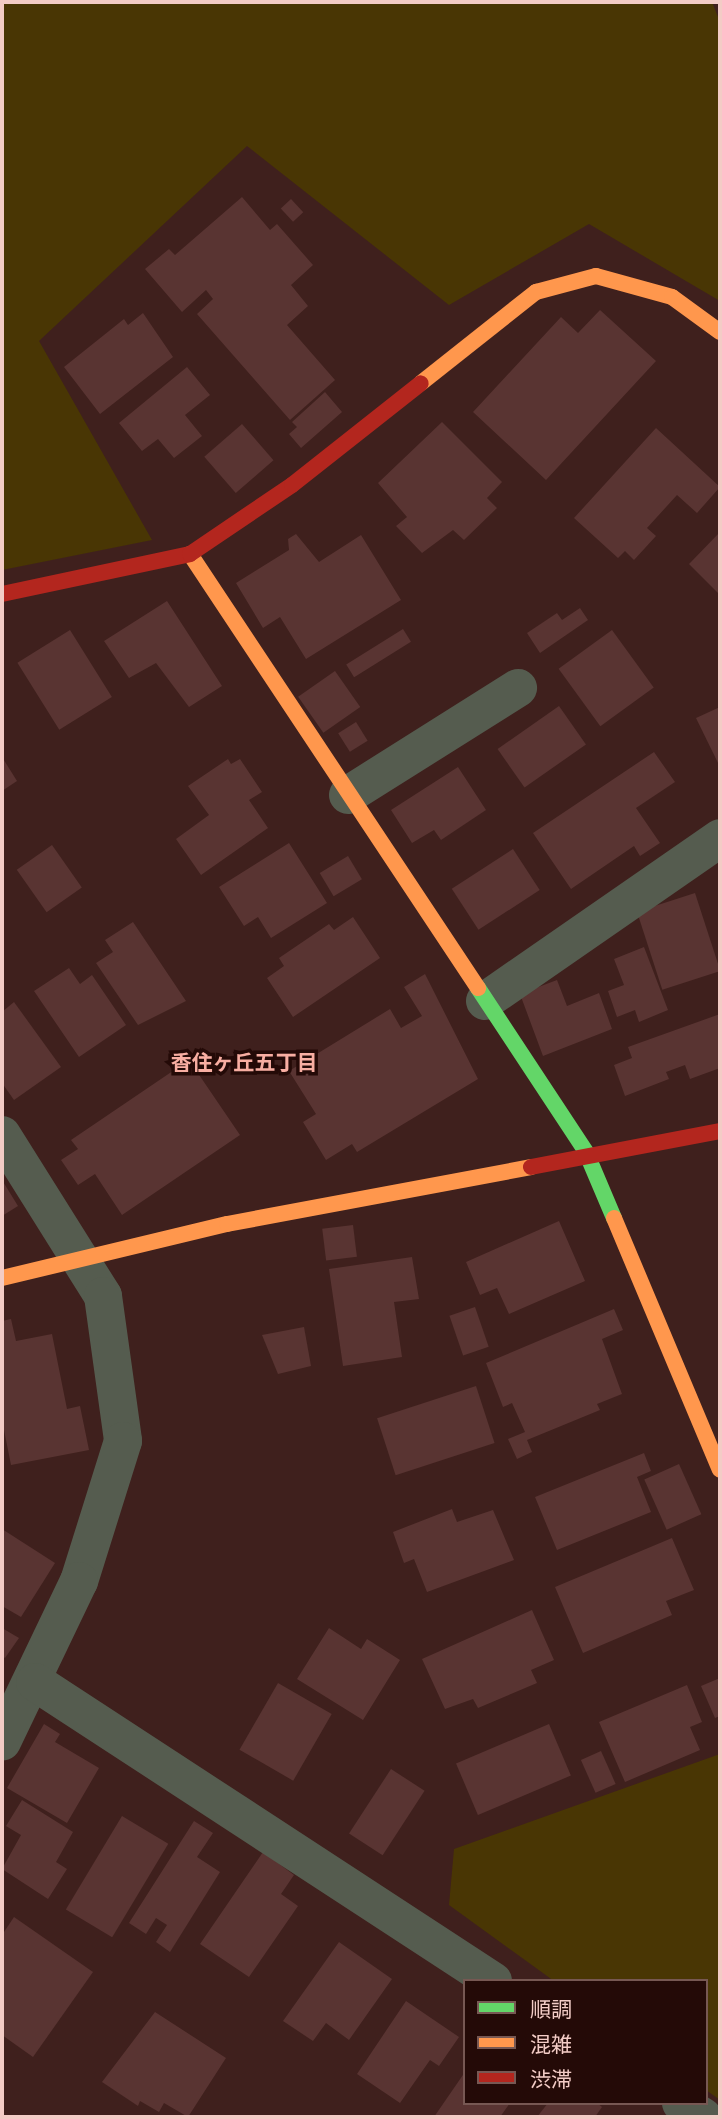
<!DOCTYPE html>
<html>
<head>
<meta charset="utf-8">
<style>
  body { margin:0 }
  #map { position:relative; width:722px; height:2119px; overflow:hidden; background:#3f201d; font-family:"Varela Round","Noto Sans JP",sans-serif }
  div>[style] { position:absolute }
  .green>* { inset:0; background:#493604 }
  .building>* { inset:0; background:#593432; transform-origin:0 0 }
  .street>* { height:38px; margin:-19px; padding:0 19px; transform-origin:19px; border-radius:19px; background:#555c4f }
  .fast>* { height:16px; margin:-8px; padding:0 8px; transform-origin:8px; border-radius:8px; background:#63d668 }
  .slow>* { height:16px; margin:-8px; padding:0 8px; transform-origin:8px; border-radius:8px; background:#ff974d }
  .jam>* { height:16px; margin:-8px; padding:0 8px; transform-origin:8px; border-radius:8px; background:#b3261e }
  span { translate:-50% -50%; white-space:nowrap; text-align:center; line-height:1.15; -webkit-text-stroke:7px #240a07; paint-order:stroke }
  .neighbourhood-label { font-size:21px; color:#f8aea2; font-weight:700 }
  .frame { position:absolute; inset:0; border:4px solid #f3ccc6; pointer-events:none }
  .legend { position:absolute; left:463px; top:1979px; width:245px; height:126px; box-sizing:border-box; background:#240a07; border:2px solid #775853; margin:0; padding:9px 12px; list-style:none; font-size:21px; color:#f3ccc6 }
  .legend li { display:flex; align-items:center; gap:14px; height:35px }
  .legend b { width:35px; border:2px solid #775853 }
</style>
</head>
<body>
<div id="map">
  <div class="green">
    <i style="clip-path:polygon(2px 2px,712px 2px,720px 22px,720px 301px,589px 224px,449px 305px,247px 146px,39px 341px,152px 540px,2px 570px)"></i>
    <i style="clip-path:polygon(720px 1754px,720px 2100px,706px 2090px,706px 1981px,554px 1981px,449px 1905px,454px 1849px)"></i>
  </div>
  <div class="building">
    <i style="clip-path:polygon(242px 197px,270px 230px,277px 224px,313px 265px,291px 285px,308px 306px,287px 325px,335px 380px,290px 420px,197px 314px,213px 299px,206px 290px,182px 312px,145px 269px,169px 249px,175px 255px)"></i>
    <i style="left:291px;top:199px;width:18px;height:14px;rotate:47deg"></i>
    <i style="clip-path:polygon(600px 310px,656px 361px,546px 480px,473px 412px,561px 317px,578px 333px)"></i>
    <i style="clip-path:polygon(143px 313px,173px 357px,100px 414px,64px 367px,124px 319px,128px 325px)"></i>
    <i style="clip-path:polygon(187px 367px,210px 395px,185px 415px,202px 436px,174px 458px,158px 439px,142px 451px,119px 423px)"></i>
    <i style="clip-path:polygon(325px 392px,342px 412px,301px 448px,289px 434px,297px 427px,292px 422px)"></i>
    <i style="clip-path:polygon(442px 422px,502px 482px,487px 498px,497px 508px,464px 540px,453px 530px,422px 553px,396px 526px,407px 517px,378px 483px)"></i>
    <i style="left:242px;top:424px;width:48px;height:50px;rotate:49deg"></i>
    <i style="clip-path:polygon(656px 428px,720px 487px,697px 513px,677px 495px,647px 528px,656px 536px,634px 560px,625px 551px,618px 558px,574px 518px)"></i>
    <i style="clip-path:polygon(720px 532px,720px 595px,689px 564px)"></i>
    <i style="clip-path:polygon(296px 534px,319px 562px,361px 535px,401px 600px,306px 659px,280px 617px,263px 628px,236px 583px,289px 550px,288px 539px)"></i>
    <i style="clip-path:polygon(167px 601px,222px 686px,189px 707px,156px 663px,129px 678px,104px 641px)"></i>
    <i style="clip-path:polygon(580px 608px,588px 620px,540px 653px,527px 633px,557px 613px,562px 620px)"></i>
    <i style="left:403px;top:629px;width:15px;height:67px;rotate:58deg"></i>
    <i style="left:70px;top:630px;width:79px;height:62px;rotate:58deg"></i>
    <i style="left:612px;top:630px;width:71px;height:66px;rotate:54deg"></i>
    <i style="left:335px;top:671px;width:44px;height:45px;rotate:55deg"></i>
    <i style="left:559px;top:706px;width:47px;height:75px;rotate:55deg"></i>
    <i style="clip-path:polygon(720px 707px,720px 767px,696px 718px)"></i>
    <i style="left:356px;top:722px;width:22px;height:21px;rotate:58deg"></i>
    <i style="clip-path:polygon(654px 752px,675px 782px,636px 808px,660px 843px,640px 856px,634px 846px,571px 889px,533px 833px)"></i>
    <i style="clip-path:polygon(2px 757px,17px 781px,2px 791px)"></i>
    <i style="clip-path:polygon(228px 759px,231px 764px,240px 759px,262px 792px,249px 800px,268px 828px,201px 875px,176px 839px,209px 815px,188px 786px)"></i>
    <i style="clip-path:polygon(458px 767px,486px 810px,441px 840px,434px 830px,412px 843px,391px 810px)"></i>
    <i style="clip-path:polygon(289px 843px,327px 903px,271px 938px,258px 917px,244px 926px,219px 887px)"></i>
    <i style="left:52px;top:845px;width:52px;height:43px;rotate:55deg"></i>
    <i style="left:513px;top:849px;width:49px;height:73px;rotate:57deg"></i>
    <i style="left:348px;top:856px;width:27px;height:33px;rotate:59deg"></i>
    <i style="left:695px;top:893px;width:82px;height:61px;rotate:72deg"></i>
    <i style="clip-path:polygon(353px 917px,380px 958px,293px 1017px,267px 978px,284px 966px,279px 958px,329px 924px,334px 930px)"></i>
    <i style="clip-path:polygon(133px 922px,186px 1001px,138px 1025px,96px 963px,113px 952px,105px 940px)"></i>
    <i style="clip-path:polygon(644px 947px,668px 1010px,639px 1022px,635px 1010px,617px 1017px,608px 991px,624px 985px,614px 959px)"></i>
    <i style="clip-path:polygon(69px 968px,80px 984px,92px 975px,126px 1025px,79px 1057px,34px 991px)"></i>
    <i style="clip-path:polygon(425px 974px,478px 1079px,357px 1152px,352px 1144px,326px 1160px,303px 1122px,316px 1114px,289px 1071px,390px 1009px,401px 1028px,422px 1016px,404px 987px)"></i>
    <i style="clip-path:polygon(557px 980px,567px 1006px,599px 993px,612px 1029px,543px 1056px,520px 994px)"></i>
    <i style="clip-path:polygon(14px 1002px,61px 1067px,14px 1100px,2px 1083px,2px 1012px)"></i>
    <i style="clip-path:polygon(720px 1014px,720px 1068px,690px 1079px,685px 1065px,666px 1072px,669px 1079px,625px 1096px,614px 1065px,632px 1058px,628px 1047px)"></i>
    <i style="clip-path:polygon(189px 1060px,240px 1135px,122px 1215px,95px 1174px,78px 1185px,61px 1160px,78px 1149px,71px 1140px)"></i>
    <i style="clip-path:polygon(2px 1180px,18px 1206px,2px 1216px)"></i>
    <i style="clip-path:polygon(559px 1221px,585px 1281px,509px 1314px,497px 1288px,480px 1295px,466px 1262px)"></i>
    <i style="left:353px;top:1225px;width:32px;height:31px;rotate:83deg"></i>
    <i style="clip-path:polygon(412px 1257px,419px 1299px,394px 1302px,402px 1357px,343px 1366px,329px 1269px)"></i>
    <i style="left:475px;top:1307px;width:42px;height:27px;rotate:71deg"></i>
    <i style="clip-path:polygon(614px 1309px,623px 1330px,602px 1339px,622px 1394px,597px 1404px,600px 1410px,527px 1440px,532px 1452px,517px 1459px,508px 1439px,525px 1432px,512px 1403px,503px 1407px,486px 1363px)"></i>
    <i style="clip-path:polygon(11px 1319px,16px 1341px,52px 1334px,67px 1409px,80px 1406px,89px 1450px,11px 1465px,2px 1420px,2px 1321px)"></i>
    <i style="clip-path:polygon(304px 1327px,311px 1366px,278px 1374px,262px 1335px)"></i>
    <i style="left:476px;top:1386px;width:60px;height:104px;rotate:72deg"></i>
    <i style="clip-path:polygon(644px 1453px,651px 1471px,637px 1477px,651px 1512px,557px 1550px,535px 1497px)"></i>
    <i style="left:679px;top:1464px;width:55px;height:38px;rotate:66deg"></i>
    <i style="clip-path:polygon(452px 1509px,457px 1522px,493px 1510px,514px 1560px,427px 1592px,414px 1559px,404px 1563px,393px 1532px)"></i>
    <i style="clip-path:polygon(2px 1529px,55px 1563px,21px 1617px,2px 1606px)"></i>
    <i style="clip-path:polygon(672px 1538px,694px 1590px,666px 1601px,672px 1615px,583px 1653px,555px 1587px)"></i>
    <i style="clip-path:polygon(532px 1610px,554px 1660px,531px 1670px,537px 1683px,478px 1708px,473px 1699px,445px 1709px,422px 1659px)"></i>
    <i style="clip-path:polygon(2px 1628px,19px 1638px,5px 1658px,2px 1656px)"></i>
    <i style="clip-path:polygon(329px 1628px,361px 1649px,367px 1639px,400px 1660px,363px 1720px,297px 1679px)"></i>
    <i style="clip-path:polygon(720px 1678px,720px 1716px,715px 1718px,701px 1686px)"></i>
    <i style="left:278px;top:1683px;width:62px;height:77px;rotate:30deg"></i>
    <i style="clip-path:polygon(687px 1685px,702px 1722px,690px 1727px,700px 1750px,625px 1782px,599px 1722px)"></i>
    <i style="clip-path:polygon(44px 1724px,60px 1734px,55px 1742px,99px 1768px,67px 1823px,7px 1788px)"></i>
    <i style="left:549px;top:1724px;width:56px;height:101px;rotate:67deg"></i>
    <i style="left:601px;top:1751px;width:36px;height:22px;rotate:66deg"></i>
    <i style="left:391px;top:1769px;width:40px;height:77px;rotate:33deg"></i>
    <i style="clip-path:polygon(22px 1800px,73px 1832px,56px 1862px,67px 1869px,48px 1899px,2px 1869px,21px 1835px,6px 1826px)"></i>
    <i style="left:122px;top:1816px;width:54px;height:109px;rotate:31deg"></i>
    <i style="clip-path:polygon(194px 1821px,213px 1833px,197px 1857px,220px 1872px,170px 1952px,156px 1942px,167px 1925px,156px 1918px,146px 1934px,129px 1923px)"></i>
    <i style="clip-path:polygon(263px 1852px,294px 1875px,281px 1894px,298px 1906px,249px 1977px,200px 1944px)"></i>
    <i style="clip-path:polygon(14px 1917px,93px 1972px,33px 2057px,2px 2035px,2px 1935px)"></i>
    <i style="clip-path:polygon(339px 1942px,392px 1979px,349px 2040px,326px 2023px,313px 2041px,283px 2021px)"></i>
    <i style="clip-path:polygon(406px 2001px,459px 2037px,439px 2066px,430px 2060px,400px 2103px,357px 2074px)"></i>
    <i style="clip-path:polygon(155px 2012px,226px 2058px,188px 2117px,164px 2103px,159px 2112px,140px 2101px,138px 2106px,102px 2082px)"></i>
    <i style="clip-path:polygon(465px 2072px,465px 2103px,510px 2103px,500px 2117px,434px 2117px)"></i>
    <i style="clip-path:polygon(548px 2103px,597px 2103px,602px 2107px,595px 2117px,537px 2117px)"></i>
  </div>
  <div class="street">
    <i style="left:348px;top:795px;width:201px;rotate:-32.2deg"></i>
    <i style="left:485px;top:1001px;width:286px;rotate:-34.7deg"></i>
    <i style="left:2px;top:1135px;width:190px;rotate:57.9deg"></i>
    <i style="left:103px;top:1296px;width:146px;rotate:82.1deg"></i>
    <i style="left:123px;top:1441px;width:147px;rotate:107.4deg"></i>
    <i style="left:79px;top:1581px;width:178px;rotate:115.6deg"></i>
    <i style="left:35px;top:1682px;width:547px;rotate:33.14deg"></i>
    <i style="left:681px;top:2103px;width:26px;rotate:32deg"></i>
  </div>
  <div class="fast">
    <i style="left:478px;top:988px;width:196px;rotate:56.6deg"></i>
    <i style="left:586px;top:1152px;width:72px;rotate:67deg"></i>
  </div>
  <div class="slow">
    <i style="left:421px;top:383px;width:147px;rotate:-38.4deg"></i>
    <i style="left:536px;top:292px;width:62px;rotate:-14.9deg"></i>
    <i style="left:596px;top:276px;width:79px;rotate:15.4deg"></i>
    <i style="left:672px;top:297px;width:59px;rotate:36.1deg"></i>
    <i style="left:190px;top:554px;width:521px;rotate:56.43deg"></i>
    <i style="left:614px;top:1218px;width:273px;rotate:67.2deg"></i>
    <i style="left:2px;top:1278px;width:231px;rotate:-13.5deg"></i>
    <i style="left:227px;top:1224px;width:309px;rotate:-10.6deg"></i>
  </div>
  <div class="jam">
    <i style="left:2px;top:594px;width:192px;rotate:-12deg"></i>
    <i style="left:190px;top:554px;width:123px;rotate:-34.1deg"></i>
    <i style="left:292px;top:485px;width:164px;rotate:-38.3deg"></i>
    <i style="left:531px;top:1167px;width:192px;rotate:-10.8deg"></i>
  </div>
  <div class="neighbourhood-label">
    <span style="left:244px;top:1064px">香住ヶ丘五丁目</span>
  </div>
  <div class="frame"></div>
  <ul class="legend">
  <li><b style="height:9px;background:#63d668"></b>順調</li>
  <li><b style="height:9px;background:#ff974d"></b>混雑</li>
  <li><b style="height:9px;background:#b3261e"></b>渋滞</li>
  </ul>
</div>
</body>
</html>
